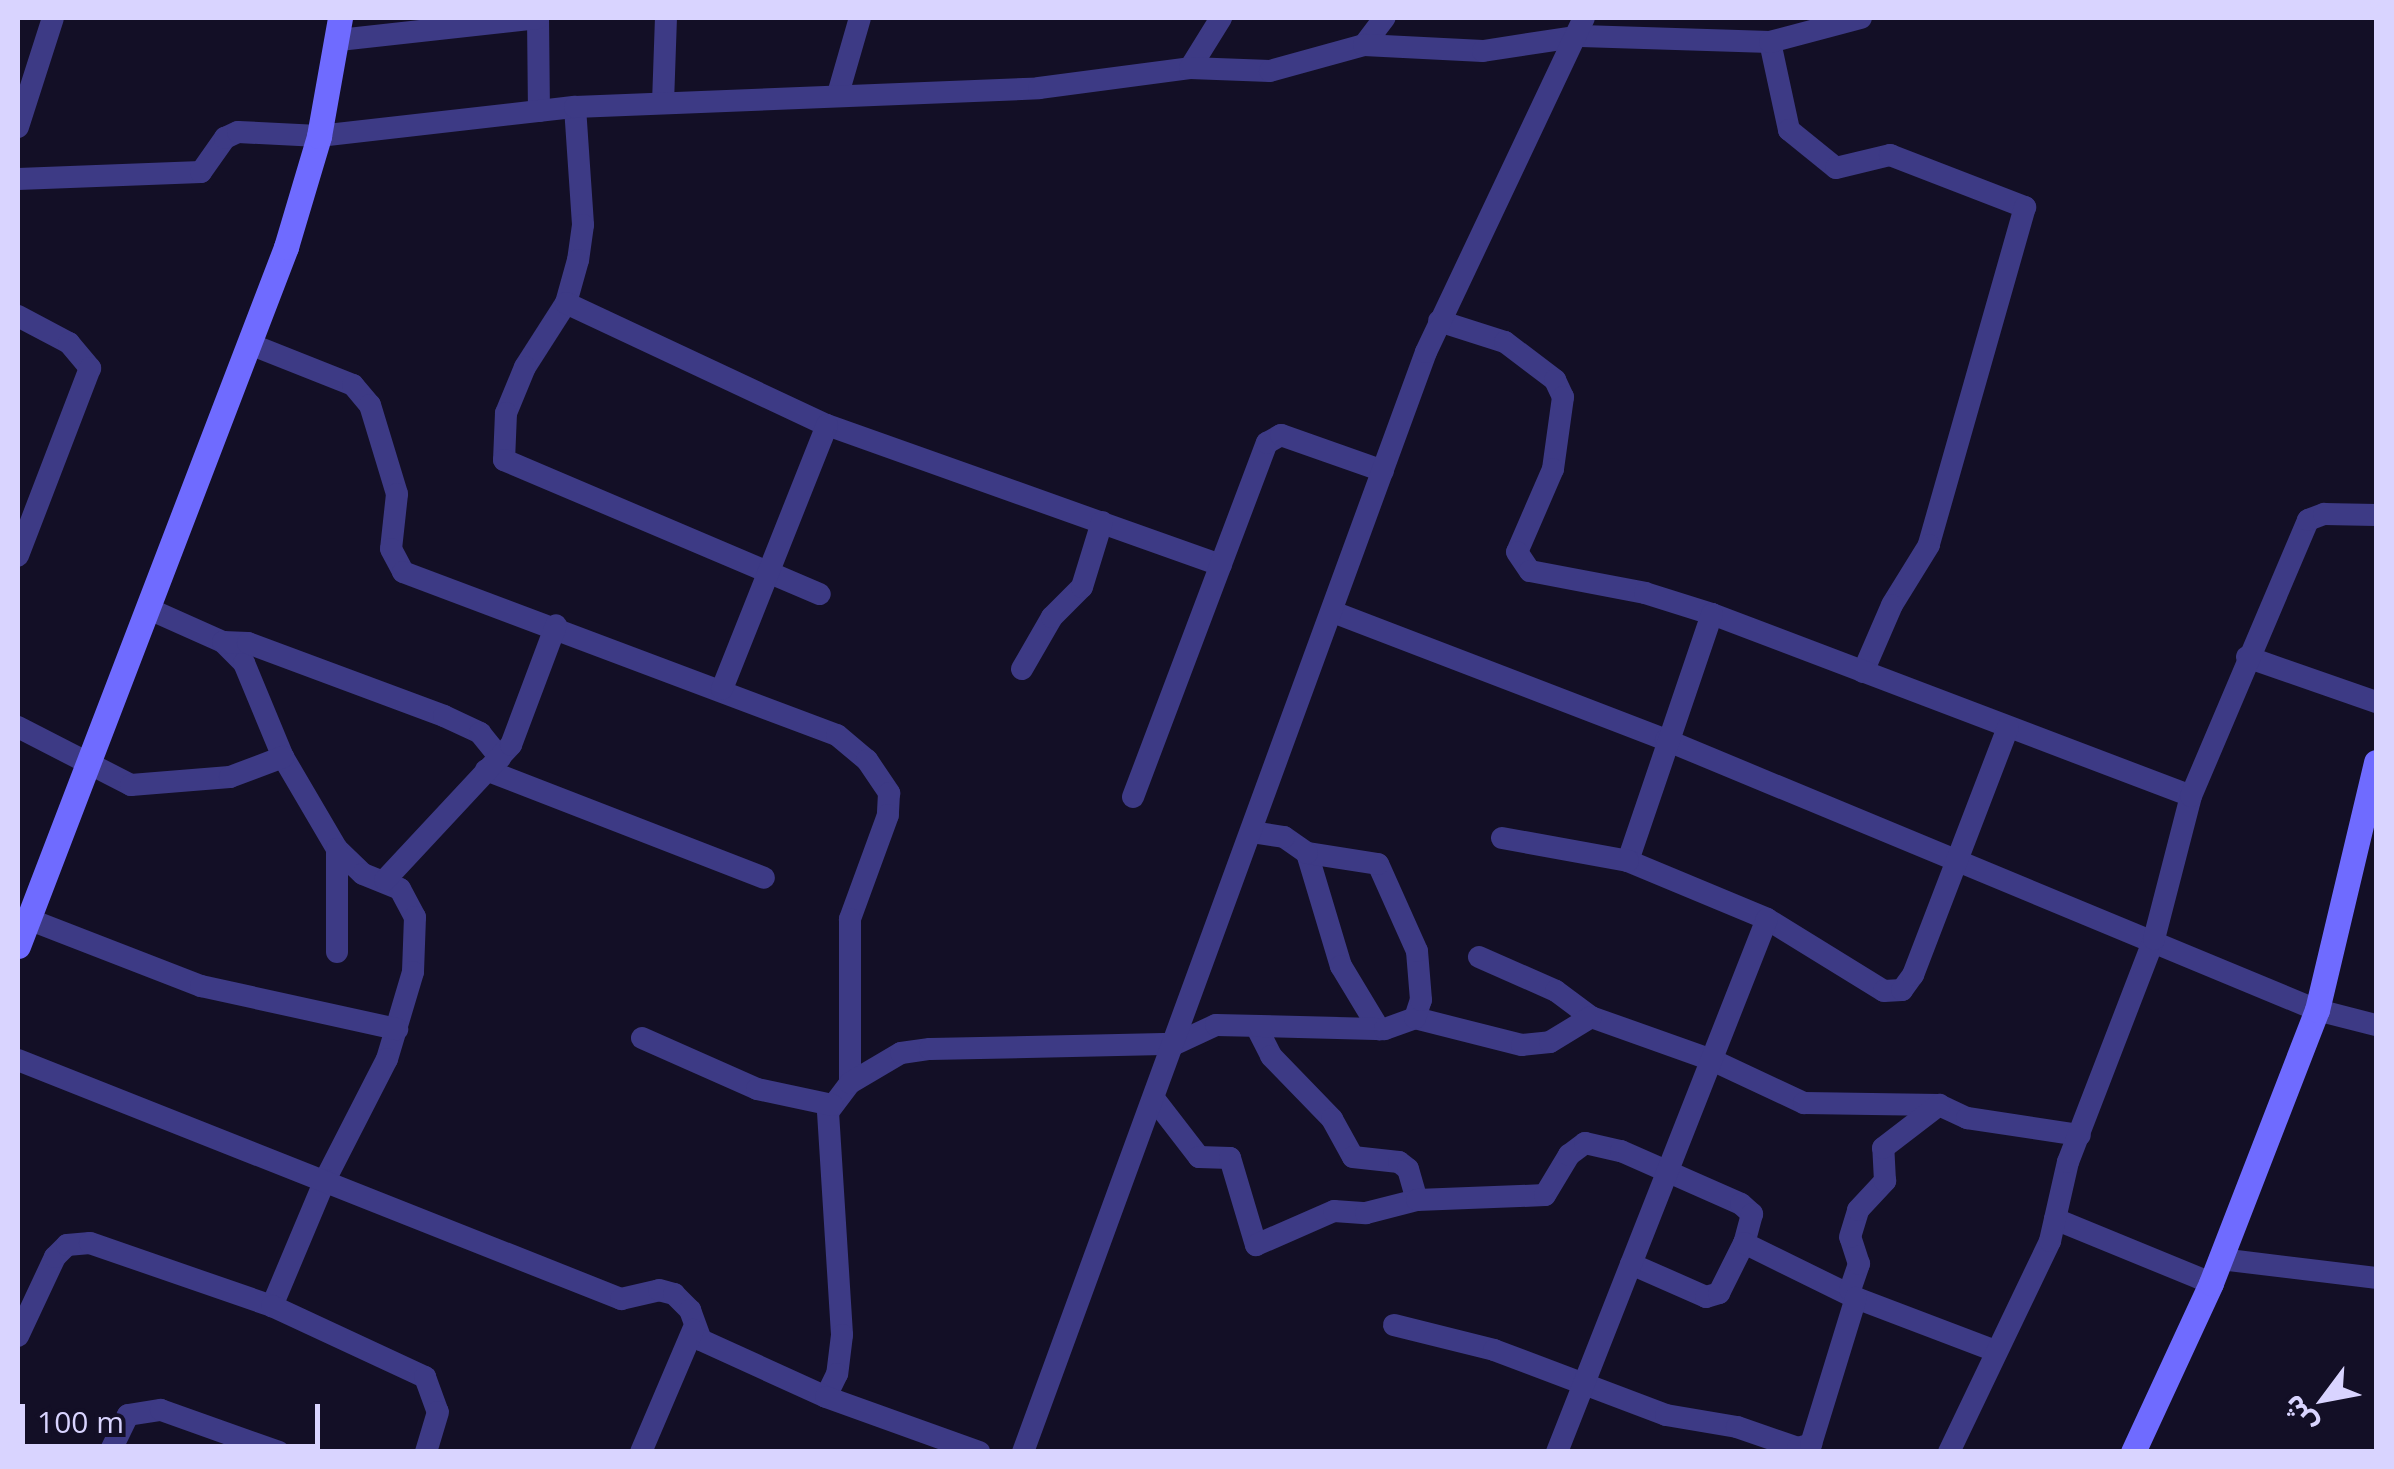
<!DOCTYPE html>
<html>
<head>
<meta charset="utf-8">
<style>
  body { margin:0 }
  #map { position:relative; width:2394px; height:1469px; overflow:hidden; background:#130f26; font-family:"Open Sans","Noto Sans Arabic",sans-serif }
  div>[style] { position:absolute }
  .street>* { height:22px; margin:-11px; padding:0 11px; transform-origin:11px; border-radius:11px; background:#3d3a85 }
  .secondary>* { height:25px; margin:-12.5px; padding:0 12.5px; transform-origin:12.5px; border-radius:12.5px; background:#6f6bff }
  span { translate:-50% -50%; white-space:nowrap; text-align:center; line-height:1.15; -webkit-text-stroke:10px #130f26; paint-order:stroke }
  .frame { position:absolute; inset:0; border:20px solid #d9d4ff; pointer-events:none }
  .north { position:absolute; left:2274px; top:1349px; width:100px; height:100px; -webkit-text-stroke:8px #130f26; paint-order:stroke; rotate:238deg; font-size:28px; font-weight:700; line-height:40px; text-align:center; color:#d9d4ff }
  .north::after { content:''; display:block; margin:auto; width:35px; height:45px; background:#d9d4ff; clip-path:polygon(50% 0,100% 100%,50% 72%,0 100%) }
  .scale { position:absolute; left:20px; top:1404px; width:300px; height:45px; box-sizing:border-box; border:5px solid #d9d4ff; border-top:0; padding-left:12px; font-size:30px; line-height:35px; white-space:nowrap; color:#d9d4ff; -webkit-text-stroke:8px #130f26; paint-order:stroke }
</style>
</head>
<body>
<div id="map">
  <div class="street">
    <i style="left:538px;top:18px;width:93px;rotate:89.4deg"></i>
    <i style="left:339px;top:40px;width:200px;rotate:-6.3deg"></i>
    <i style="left:1770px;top:42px;width:90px;rotate:77.8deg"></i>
    <i style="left:1789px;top:130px;width:60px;rotate:39deg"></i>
    <i style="left:1836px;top:168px;width:56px;rotate:-13.5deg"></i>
    <i style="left:1890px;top:155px;width:145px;rotate:21.1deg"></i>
    <i style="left:2025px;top:207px;width:351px;rotate:105.9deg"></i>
    <i style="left:1929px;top:545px;width:70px;rotate:121.7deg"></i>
    <i style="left:1892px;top:605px;width:73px;rotate:113.4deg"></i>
    <i style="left:1364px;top:45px;width:34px;rotate:-53deg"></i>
    <i style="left:1190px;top:68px;width:59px;rotate:-58.2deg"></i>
    <i style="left:838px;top:94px;width:79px;rotate:-73.9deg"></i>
    <i style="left:663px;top:103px;width:85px;rotate:-88deg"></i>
    <i style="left:575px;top:107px;width:118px;rotate:86.1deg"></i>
    <i style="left:583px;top:225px;width:35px;rotate:98deg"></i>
    <i style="left:578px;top:260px;width:45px;rotate:105.6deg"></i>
    <i style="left:566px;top:303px;width:76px;rotate:122.6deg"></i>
    <i style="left:525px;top:367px;width:50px;rotate:112.4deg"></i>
    <i style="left:506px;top:413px;width:47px;rotate:92.4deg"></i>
    <i style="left:504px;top:460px;width:343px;rotate:23deg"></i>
    <i style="left:18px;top:127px;width:114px;rotate:-72.2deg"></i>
    <i style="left:18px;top:179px;width:183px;rotate:-2.2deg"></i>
    <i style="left:201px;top:172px;width:42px;rotate:-54.8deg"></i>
    <i style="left:225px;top:138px;width:14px;rotate:-25deg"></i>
    <i style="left:238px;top:132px;width:81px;rotate:2.8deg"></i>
    <i style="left:319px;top:136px;width:258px;rotate:-6.5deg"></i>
    <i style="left:575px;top:107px;width:464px;rotate:-2.3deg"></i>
    <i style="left:1039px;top:88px;width:152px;rotate:-7.5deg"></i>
    <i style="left:1190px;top:68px;width:80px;rotate:2.1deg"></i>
    <i style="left:1270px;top:71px;width:98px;rotate:-15.5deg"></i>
    <i style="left:1364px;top:45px;width:119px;rotate:2.9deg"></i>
    <i style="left:1483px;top:51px;width:99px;rotate:-8.7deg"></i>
    <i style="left:1581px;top:36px;width:189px;rotate:1.8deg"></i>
    <i style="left:1770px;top:42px;width:94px;rotate:-14.8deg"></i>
    <i style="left:566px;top:303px;width:288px;rotate:25.1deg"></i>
    <i style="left:827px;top:425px;width:418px;rotate:19.6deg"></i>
    <i style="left:18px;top:316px;width:58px;rotate:27.9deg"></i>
    <i style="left:69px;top:343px;width:33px;rotate:50deg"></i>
    <i style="left:90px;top:368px;width:201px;rotate:111deg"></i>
    <i style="left:1439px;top:321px;width:69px;rotate:17.7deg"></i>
    <i style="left:1505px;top:342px;width:63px;rotate:37.2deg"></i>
    <i style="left:1555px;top:380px;width:19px;rotate:65deg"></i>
    <i style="left:1563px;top:397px;width:73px;rotate:97.9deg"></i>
    <i style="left:1553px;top:469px;width:90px;rotate:113.4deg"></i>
    <i style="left:1517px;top:552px;width:23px;rotate:56deg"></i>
    <i style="left:1530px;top:571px;width:117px;rotate:10.8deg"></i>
    <i style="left:1645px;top:593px;width:70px;rotate:17.4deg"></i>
    <i style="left:1712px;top:614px;width:512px;rotate:20.8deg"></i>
    <i style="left:252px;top:345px;width:109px;rotate:21.6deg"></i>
    <i style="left:353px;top:385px;width:26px;rotate:50deg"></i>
    <i style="left:370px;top:405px;width:93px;rotate:73.1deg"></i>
    <i style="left:397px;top:494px;width:55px;rotate:96.2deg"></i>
    <i style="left:391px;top:549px;width:26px;rotate:62deg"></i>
    <i style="left:403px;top:572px;width:464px;rotate:20.6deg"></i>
    <i style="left:837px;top:735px;width:39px;rotate:40deg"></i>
    <i style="left:867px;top:760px;width:40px;rotate:56deg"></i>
    <i style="left:889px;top:793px;width:22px;rotate:93deg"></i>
    <i style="left:888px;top:815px;width:111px;rotate:110.1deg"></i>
    <i style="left:850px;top:919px;width:164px;rotate:90deg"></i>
    <i style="left:850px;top:1083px;width:36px;rotate:127deg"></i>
    <i style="left:828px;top:1112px;width:223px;rotate:86.4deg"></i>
    <i style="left:842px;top:1335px;width:39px;rotate:97deg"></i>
    <i style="left:837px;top:1374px;width:25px;rotate:116deg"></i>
    <i style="left:149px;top:609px;width:81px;rotate:24deg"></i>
    <i style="left:223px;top:642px;width:30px;rotate:45deg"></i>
    <i style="left:244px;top:663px;width:102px;rotate:67.5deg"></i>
    <i style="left:283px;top:757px;width:107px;rotate:59.6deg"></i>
    <i style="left:337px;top:849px;width:36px;rotate:44deg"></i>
    <i style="left:363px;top:874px;width:40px;rotate:22deg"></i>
    <i style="left:400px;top:889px;width:32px;rotate:62deg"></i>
    <i style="left:415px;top:917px;width:55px;rotate:92.1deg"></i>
    <i style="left:413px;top:972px;width:91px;rotate:106.6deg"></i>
    <i style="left:387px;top:1059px;width:136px;rotate:117.1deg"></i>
    <i style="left:325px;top:1180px;width:137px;rotate:112.8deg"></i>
    <i style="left:1333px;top:612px;width:357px;rotate:21deg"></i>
    <i style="left:1666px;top:740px;width:705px;rotate:22.53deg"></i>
    <i style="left:2317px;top:1010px;width:61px;rotate:14.3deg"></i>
    <i style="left:1712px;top:614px;width:261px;rotate:108.8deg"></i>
    <i style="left:1628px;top:861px;width:151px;rotate:22.6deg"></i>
    <i style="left:1767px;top:919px;width:137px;rotate:31.6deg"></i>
    <i style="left:1884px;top:991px;width:18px;rotate:-3deg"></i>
    <i style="left:1902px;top:990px;width:19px;rotate:-54deg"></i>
    <i style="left:1913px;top:975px;width:265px;rotate:-69deg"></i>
    <i style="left:223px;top:642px;width:25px;rotate:2deg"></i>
    <i style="left:248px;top:643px;width:209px;rotate:20.4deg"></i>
    <i style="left:444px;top:716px;width:40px;rotate:25deg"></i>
    <i style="left:480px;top:733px;width:32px;rotate:51deg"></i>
    <i style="left:2247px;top:657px;width:137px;rotate:19.2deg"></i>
    <i style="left:1022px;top:669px;width:60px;rotate:-60deg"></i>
    <i style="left:1052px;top:617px;width:42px;rotate:-45deg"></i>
    <i style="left:1082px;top:587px;width:68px;rotate:-72.9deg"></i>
    <i style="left:722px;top:689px;width:284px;rotate:-68.3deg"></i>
    <i style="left:18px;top:727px;width:127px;rotate:27.2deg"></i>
    <i style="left:131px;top:785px;width:99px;rotate:-4.6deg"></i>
    <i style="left:230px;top:777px;width:57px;rotate:-20.7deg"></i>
    <i style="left:486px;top:770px;width:298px;rotate:21.2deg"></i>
    <i style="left:1133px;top:797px;width:379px;rotate:-69.3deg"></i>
    <i style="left:1267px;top:443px;width:16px;rotate:-30deg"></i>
    <i style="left:1281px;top:435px;width:108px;rotate:19.4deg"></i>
    <i style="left:1502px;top:838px;width:128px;rotate:10.3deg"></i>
    <i style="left:337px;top:849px;width:103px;rotate:90deg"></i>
    <i style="left:1307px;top:853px;width:118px;rotate:73.3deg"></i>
    <i style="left:1341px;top:966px;width:74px;rotate:58.9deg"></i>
    <i style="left:385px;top:880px;width:185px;rotate:-47deg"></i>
    <i style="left:511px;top:745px;width:128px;rotate:-69.4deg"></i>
    <i style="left:28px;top:919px;width:186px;rotate:21.2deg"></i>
    <i style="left:201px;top:986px;width:201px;rotate:12.4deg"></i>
    <i style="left:1479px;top:957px;width:84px;rotate:23.8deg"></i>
    <i style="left:1556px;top:991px;width:44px;rotate:36.6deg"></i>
    <i style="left:1591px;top:1017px;width:128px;rotate:19.6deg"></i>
    <i style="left:1712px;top:1060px;width:102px;rotate:25.1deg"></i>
    <i style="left:1804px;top:1103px;width:135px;rotate:0.8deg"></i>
    <i style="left:1939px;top:1105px;width:31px;rotate:25deg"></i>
    <i style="left:1967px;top:1118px;width:114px;rotate:8.6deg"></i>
    <i style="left:1415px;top:1018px;width:110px;rotate:14.2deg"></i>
    <i style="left:1522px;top:1045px;width:28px;rotate:-6deg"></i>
    <i style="left:1550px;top:1042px;width:48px;rotate:-31.4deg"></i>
    <i style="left:1257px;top:1028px;width:31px;rotate:63deg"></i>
    <i style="left:1271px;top:1056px;width:88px;rotate:45.9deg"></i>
    <i style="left:1332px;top:1119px;width:43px;rotate:61.1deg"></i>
    <i style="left:1353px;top:1157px;width:46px;rotate:6.2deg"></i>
    <i style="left:1399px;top:1162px;width:11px;rotate:38deg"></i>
    <i style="left:1408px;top:1169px;width:32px;rotate:74deg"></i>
    <i style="left:642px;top:1038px;width:126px;rotate:23.9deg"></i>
    <i style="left:757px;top:1089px;width:77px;rotate:12deg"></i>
    <i style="left:18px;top:1060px;width:649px;rotate:21.62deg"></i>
    <i style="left:621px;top:1299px;width:39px;rotate:-13deg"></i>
    <i style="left:659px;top:1290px;width:16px;rotate:15deg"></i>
    <i style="left:674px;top:1294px;width:23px;rotate:45deg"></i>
    <i style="left:690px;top:1310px;width:32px;rotate:70deg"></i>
    <i style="left:701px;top:1340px;width:137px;rotate:24.5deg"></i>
    <i style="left:826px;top:1397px;width:163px;rotate:19.8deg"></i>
    <i style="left:850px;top:1083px;width:59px;rotate:-30.5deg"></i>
    <i style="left:901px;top:1053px;width:29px;rotate:-8deg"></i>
    <i style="left:930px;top:1049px;width:245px;rotate:-1.2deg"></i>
    <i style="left:1175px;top:1044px;width:45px;rotate:-24.9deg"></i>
    <i style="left:1216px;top:1025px;width:169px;rotate:1.4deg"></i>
    <i style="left:1385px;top:1029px;width:32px;rotate:-20deg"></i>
    <i style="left:1415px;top:1018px;width:19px;rotate:-72deg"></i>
    <i style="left:1421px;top:1000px;width:49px;rotate:-94.7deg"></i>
    <i style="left:1417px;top:951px;width:95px;rotate:-114.1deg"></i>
    <i style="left:1378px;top:864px;width:72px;rotate:-171.2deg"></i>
    <i style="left:1307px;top:853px;width:28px;rotate:-145deg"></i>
    <i style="left:1284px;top:837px;width:30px;rotate:-171deg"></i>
    <i style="left:1155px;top:1100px;width:72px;rotate:52.3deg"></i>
    <i style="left:1199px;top:1157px;width:31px;rotate:2deg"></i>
    <i style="left:1230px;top:1158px;width:91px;rotate:73.4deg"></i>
    <i style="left:1256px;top:1245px;width:85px;rotate:-23.6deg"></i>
    <i style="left:1334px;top:1211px;width:32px;rotate:4deg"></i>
    <i style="left:1366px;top:1213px;width:53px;rotate:-14.3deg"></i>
    <i style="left:1417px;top:1200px;width:128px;rotate:-2.2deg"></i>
    <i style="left:1545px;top:1195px;width:47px;rotate:-59deg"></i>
    <i style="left:1569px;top:1155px;width:20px;rotate:-37deg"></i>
    <i style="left:1585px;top:1143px;width:37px;rotate:13deg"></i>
    <i style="left:1621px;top:1151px;width:131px;rotate:23.8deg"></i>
    <i style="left:1741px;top:1204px;width:15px;rotate:42deg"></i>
    <i style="left:1752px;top:1214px;width:30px;rotate:105deg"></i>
    <i style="left:2055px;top:1219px;width:169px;rotate:22.3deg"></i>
    <i style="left:2220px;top:1259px;width:157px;rotate:6.9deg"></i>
    <i style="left:1631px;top:1264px;width:82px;rotate:23.7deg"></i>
    <i style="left:1706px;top:1297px;width:14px;rotate:-17deg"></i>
    <i style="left:1719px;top:1293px;width:56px;rotate:-63.4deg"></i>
    <i style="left:1744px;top:1243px;width:125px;rotate:26.2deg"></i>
    <i style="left:1856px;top:1298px;width:147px;rotate:20.8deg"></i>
    <i style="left:1850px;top:1290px;width:28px;rotate:-71deg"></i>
    <i style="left:1859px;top:1264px;width:28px;rotate:-108deg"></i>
    <i style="left:1850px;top:1237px;width:28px;rotate:-73deg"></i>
    <i style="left:1858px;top:1210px;width:40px;rotate:-47deg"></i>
    <i style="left:1885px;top:1181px;width:33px;rotate:-93deg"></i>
    <i style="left:1883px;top:1148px;width:71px;rotate:-37.5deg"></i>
    <i style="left:1394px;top:1325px;width:103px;rotate:14deg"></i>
    <i style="left:1494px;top:1350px;width:184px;rotate:20.7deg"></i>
    <i style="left:1666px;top:1415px;width:72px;rotate:9.6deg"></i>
    <i style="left:1737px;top:1427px;width:65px;rotate:19deg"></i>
    <i style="left:1798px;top:1448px;width:14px;rotate:-17deg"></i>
    <i style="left:1811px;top:1444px;width:153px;rotate:-72.9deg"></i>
    <i style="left:18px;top:1336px;width:87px;rotate:-64.9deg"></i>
    <i style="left:55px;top:1257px;width:17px;rotate:-45deg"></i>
    <i style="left:67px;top:1245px;width:23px;rotate:-5deg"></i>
    <i style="left:90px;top:1243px;width:193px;rotate:19.1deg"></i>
    <i style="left:272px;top:1306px;width:169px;rotate:24.9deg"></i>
    <i style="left:425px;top:1377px;width:37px;rotate:70deg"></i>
    <i style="left:438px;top:1412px;width:42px;rotate:106.7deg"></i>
    <i style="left:110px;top:1452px;width:41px;rotate:-64.1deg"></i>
    <i style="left:128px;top:1415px;width:33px;rotate:-9deg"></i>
    <i style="left:161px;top:1410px;width:125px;rotate:19.6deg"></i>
    <i style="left:641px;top:1452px;width:133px;rotate:-66.9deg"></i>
    <i style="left:1023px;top:1452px;width:1171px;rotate:-69.88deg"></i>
    <i style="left:1426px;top:352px;width:369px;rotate:-64.7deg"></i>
    <i style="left:1557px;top:1452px;width:573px;rotate:-68.5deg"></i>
    <i style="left:1949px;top:1452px;width:234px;rotate:-64.4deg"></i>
    <i style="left:2050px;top:1241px;width:81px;rotate:-77.2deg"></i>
    <i style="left:2068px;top:1162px;width:239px;rotate:-68.9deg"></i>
    <i style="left:2154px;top:939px;width:148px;rotate:-75.5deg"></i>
    <i style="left:2191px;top:796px;width:300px;rotate:-67deg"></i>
    <i style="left:2308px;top:520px;width:17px;rotate:-21deg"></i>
    <i style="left:2324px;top:514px;width:52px;rotate:1.1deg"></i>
  </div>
  <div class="secondary">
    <i style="left:18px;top:946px;width:749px;rotate:-69.02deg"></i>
    <i style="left:286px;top:247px;width:116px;rotate:-73.4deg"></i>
    <i style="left:319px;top:136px;width:120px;rotate:-79.9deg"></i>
    <i style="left:2133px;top:1452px;width:186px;rotate:-65.2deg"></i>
    <i style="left:2211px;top:1283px;width:293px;rotate:-68.8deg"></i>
    <i style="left:2317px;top:1010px;width:255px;rotate:-76.6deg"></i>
  </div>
  <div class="frame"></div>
  <div class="north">ش</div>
  <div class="scale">100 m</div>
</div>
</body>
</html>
